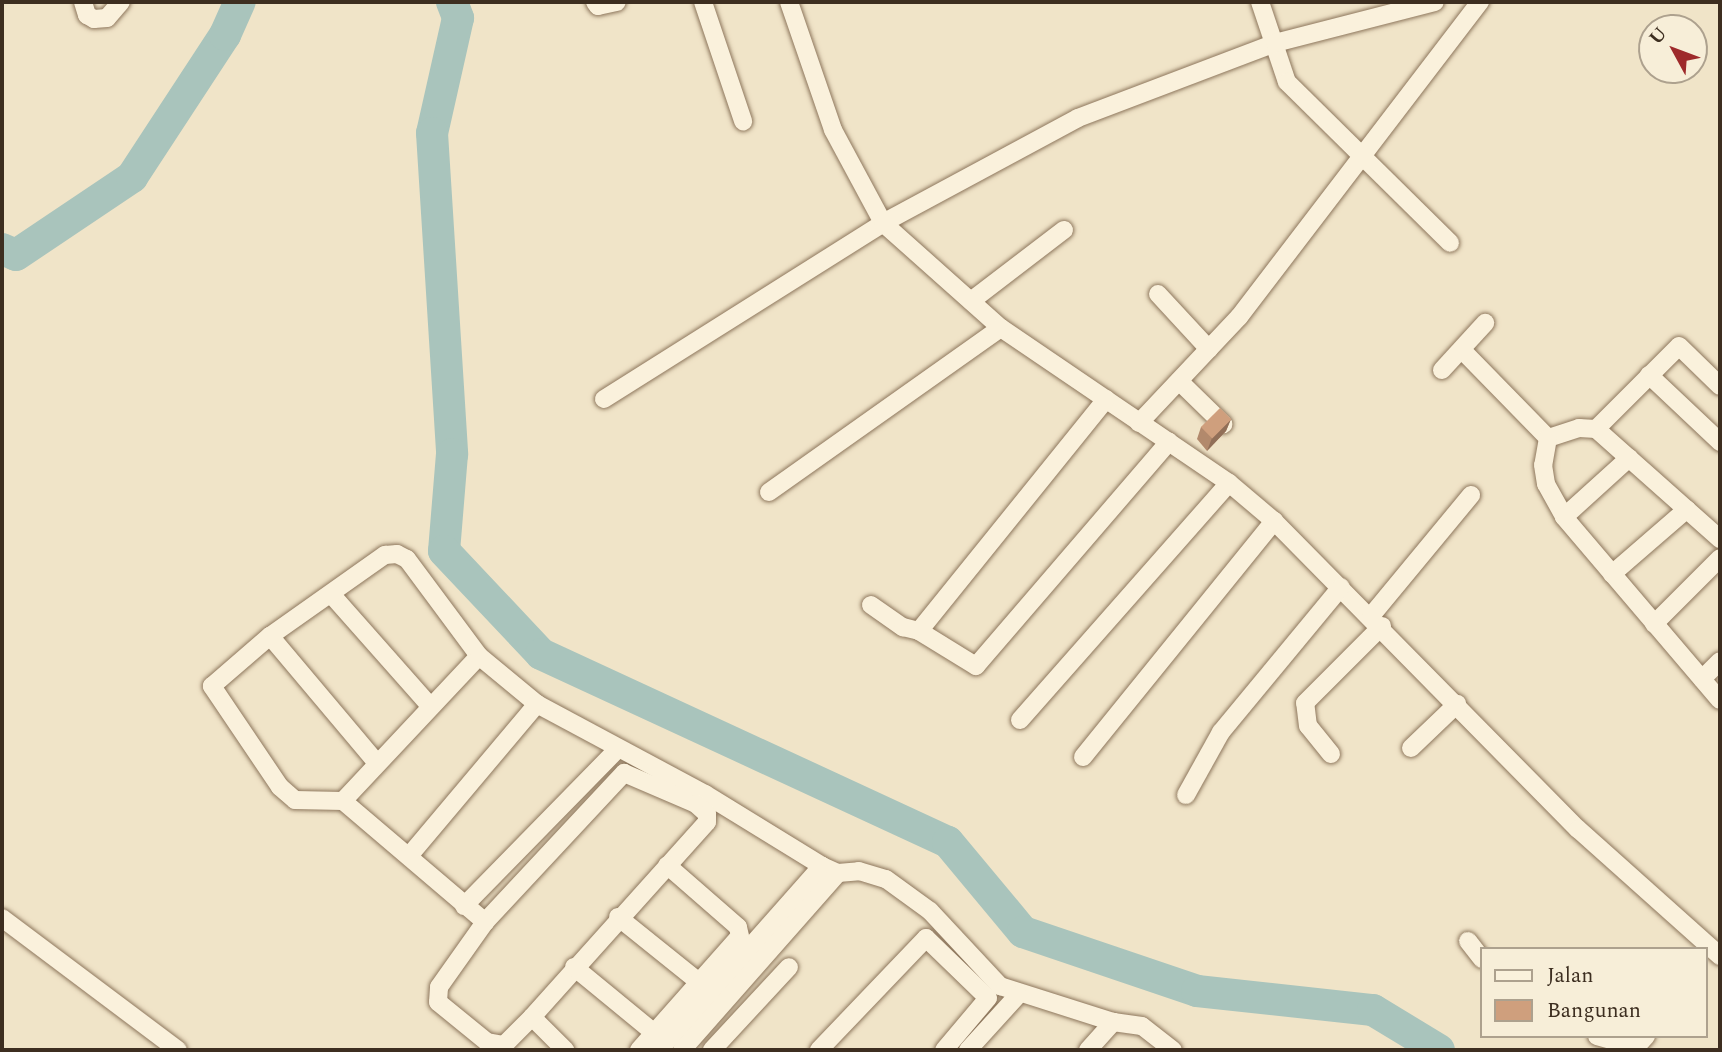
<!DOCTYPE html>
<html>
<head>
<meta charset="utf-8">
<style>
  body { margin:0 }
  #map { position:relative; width:1722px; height:1052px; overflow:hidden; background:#f0e4c8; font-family:Spectral,serif }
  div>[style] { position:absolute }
  .river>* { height:32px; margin:-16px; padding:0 16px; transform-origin:16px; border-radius:16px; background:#a9c4bc }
  .roads { filter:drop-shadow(0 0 2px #8d765c) drop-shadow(0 0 2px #8d765c) }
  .minor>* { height:18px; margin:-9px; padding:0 9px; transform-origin:9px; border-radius:9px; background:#faf1dc }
  .wall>* { inset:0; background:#b2896c }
  .shaded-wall>* { inset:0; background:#916f58 }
  .building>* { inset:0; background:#cf9f7d; transform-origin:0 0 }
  span { translate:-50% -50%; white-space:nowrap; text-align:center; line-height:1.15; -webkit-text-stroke:5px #f7eed8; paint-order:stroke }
  .frame { position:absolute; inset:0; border:4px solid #3d2e20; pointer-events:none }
  .legend { position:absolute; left:1480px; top:947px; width:228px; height:91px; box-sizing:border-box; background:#f7eed8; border:2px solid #ada18e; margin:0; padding:9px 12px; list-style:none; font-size:21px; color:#3d2e20 }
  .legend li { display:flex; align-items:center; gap:14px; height:35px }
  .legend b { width:35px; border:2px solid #ada18e }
  .north { position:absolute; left:1638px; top:14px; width:70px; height:70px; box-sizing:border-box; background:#f7eed8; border:2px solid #ada18e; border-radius:50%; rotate:311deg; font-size:19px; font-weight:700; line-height:28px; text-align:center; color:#3d2e20 }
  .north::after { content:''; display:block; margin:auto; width:24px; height:32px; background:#9e2a2b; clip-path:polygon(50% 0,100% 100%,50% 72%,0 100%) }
</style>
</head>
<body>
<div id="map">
  <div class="river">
    <i style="left:452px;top:2px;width:17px;rotate:69deg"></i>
    <i style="left:458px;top:18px;width:118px;rotate:102.7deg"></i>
    <i style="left:432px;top:133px;width:322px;rotate:86.4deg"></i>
    <i style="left:452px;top:454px;width:97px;rotate:94.7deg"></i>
    <i style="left:444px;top:551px;width:141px;rotate:46.7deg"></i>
    <i style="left:541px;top:654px;width:448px;rotate:24.8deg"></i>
    <i style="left:948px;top:842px;width:117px;rotate:50.2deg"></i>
    <i style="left:1023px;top:932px;width:184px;rotate:18.7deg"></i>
    <i style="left:1197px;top:991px;width:177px;rotate:6.2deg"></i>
    <i style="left:1373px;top:1010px;width:77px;rotate:31.2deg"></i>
    <i style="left:2px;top:249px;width:15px;rotate:23deg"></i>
    <i style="left:16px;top:255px;width:140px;rotate:-33.9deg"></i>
    <i style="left:132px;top:177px;width:170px;rotate:-56.8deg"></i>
    <i style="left:225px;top:35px;width:36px;rotate:-66deg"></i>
  </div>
  <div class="roads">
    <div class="minor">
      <i style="left:83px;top:2px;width:14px;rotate:73deg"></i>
      <i style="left:87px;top:15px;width:8px;rotate:30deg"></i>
      <i style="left:94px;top:19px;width:13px;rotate:-4deg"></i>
      <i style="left:107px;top:18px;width:21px;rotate:-49deg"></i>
      <i style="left:595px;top:2px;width:5px;rotate:53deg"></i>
      <i style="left:598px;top:6px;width:19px;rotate:-12deg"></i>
      <i style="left:703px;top:2px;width:126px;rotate:71.4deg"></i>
      <i style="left:789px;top:2px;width:135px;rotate:71deg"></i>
      <i style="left:833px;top:130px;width:106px;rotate:61.7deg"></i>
      <i style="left:883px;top:223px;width:158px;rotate:41.7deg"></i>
      <i style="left:1001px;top:328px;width:276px;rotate:34.2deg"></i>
      <i style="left:1229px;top:483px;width:59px;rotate:40.2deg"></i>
      <i style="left:1274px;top:521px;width:433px;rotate:45.4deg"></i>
      <i style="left:1578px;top:829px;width:191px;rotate:41.8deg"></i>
      <i style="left:1260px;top:2px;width:84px;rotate:71.4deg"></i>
      <i style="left:1287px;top:82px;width:229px;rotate:44.6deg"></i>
      <i style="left:1158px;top:294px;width:75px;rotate:47.2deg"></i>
      <i style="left:971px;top:301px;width:117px;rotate:-37.4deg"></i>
      <i style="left:1463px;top:351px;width:122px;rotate:45.7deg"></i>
      <i style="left:1442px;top:370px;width:64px;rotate:-47.5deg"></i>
      <i style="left:1649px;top:375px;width:98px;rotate:43.3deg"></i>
      <i style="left:1179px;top:381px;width:62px;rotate:44.3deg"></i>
      <i style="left:604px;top:399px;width:330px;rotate:-32.2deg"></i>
      <i style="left:883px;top:223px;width:221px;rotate:-28.3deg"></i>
      <i style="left:1078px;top:118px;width:211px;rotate:-20.8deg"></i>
      <i style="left:1275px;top:43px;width:165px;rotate:-14.4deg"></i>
      <i style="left:1139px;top:423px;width:146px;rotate:-46.7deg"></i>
      <i style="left:1239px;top:317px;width:397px;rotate:-52.6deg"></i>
      <i style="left:1596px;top:429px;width:117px;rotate:-45deg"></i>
      <i style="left:1679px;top:346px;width:57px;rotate:44.3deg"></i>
      <i style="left:769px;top:492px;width:284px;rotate:-35.3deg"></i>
      <i style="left:1564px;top:517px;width:88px;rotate:-42.2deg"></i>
      <i style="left:1720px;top:539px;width:166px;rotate:-138.4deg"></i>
      <i style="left:1596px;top:429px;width:17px;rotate:-177deg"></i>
      <i style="left:1579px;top:428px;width:33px;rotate:162deg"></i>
      <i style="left:1548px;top:438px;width:27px;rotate:100deg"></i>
      <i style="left:1543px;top:465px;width:19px;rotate:81deg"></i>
      <i style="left:1546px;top:484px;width:38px;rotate:61deg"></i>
      <i style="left:1564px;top:517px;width:240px;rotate:49.6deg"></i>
      <i style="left:1612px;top:574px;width:99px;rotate:-40.9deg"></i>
      <i style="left:331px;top:594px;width:149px;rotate:48.5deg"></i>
      <i style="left:871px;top:605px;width:39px;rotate:35deg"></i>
      <i style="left:903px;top:627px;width:16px;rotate:14deg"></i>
      <i style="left:919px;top:631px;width:298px;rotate:-51.1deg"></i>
      <i style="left:1371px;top:616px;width:157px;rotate:-50.4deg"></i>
      <i style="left:1654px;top:624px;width:93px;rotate:-45deg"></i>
      <i style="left:919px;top:631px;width:67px;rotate:31.6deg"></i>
      <i style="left:976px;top:666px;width:296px;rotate:-49.3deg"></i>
      <i style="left:270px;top:636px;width:165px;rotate:49.9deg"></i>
      <i style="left:479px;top:656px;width:199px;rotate:133.2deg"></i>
      <i style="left:343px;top:801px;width:48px;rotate:-178.8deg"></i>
      <i style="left:295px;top:800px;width:20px;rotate:-139deg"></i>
      <i style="left:280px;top:787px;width:122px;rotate:-124deg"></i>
      <i style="left:212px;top:686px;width:77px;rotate:-40.8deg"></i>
      <i style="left:270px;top:636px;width:141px;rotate:-35.2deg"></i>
      <i style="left:385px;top:555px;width:12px;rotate:-5deg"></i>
      <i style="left:397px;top:554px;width:11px;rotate:27deg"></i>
      <i style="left:407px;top:559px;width:121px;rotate:53.4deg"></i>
      <i style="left:479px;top:656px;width:75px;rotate:39.6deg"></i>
      <i style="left:537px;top:704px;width:191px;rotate:28.2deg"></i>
      <i style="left:705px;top:794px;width:137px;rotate:31.6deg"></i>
      <i style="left:822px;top:866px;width:17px;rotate:24deg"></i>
      <i style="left:838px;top:873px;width:21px;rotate:-5deg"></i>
      <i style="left:859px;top:871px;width:28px;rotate:17deg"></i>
      <i style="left:886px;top:879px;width:54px;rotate:36deg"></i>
      <i style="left:930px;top:911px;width:103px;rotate:47deg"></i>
      <i style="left:1000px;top:986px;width:119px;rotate:17.7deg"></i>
      <i style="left:1113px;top:1022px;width:29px;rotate:8deg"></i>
      <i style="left:1142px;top:1026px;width:39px;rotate:38deg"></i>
      <i style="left:1702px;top:679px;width:25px;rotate:-45deg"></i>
      <i style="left:1020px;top:720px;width:316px;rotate:-48.6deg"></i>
      <i style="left:1411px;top:748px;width:64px;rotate:-43.7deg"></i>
      <i style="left:1331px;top:754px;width:36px;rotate:-129deg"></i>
      <i style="left:1308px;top:726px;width:23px;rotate:-97deg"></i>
      <i style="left:1305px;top:703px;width:109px;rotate:-45deg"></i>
      <i style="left:1083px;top:757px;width:304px;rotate:-51deg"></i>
      <i style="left:624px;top:773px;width:78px;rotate:23.3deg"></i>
      <i style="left:696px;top:804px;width:15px;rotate:42deg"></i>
      <i style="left:707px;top:814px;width:8px;rotate:90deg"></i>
      <i style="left:707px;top:822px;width:262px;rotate:131.9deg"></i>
      <i style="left:532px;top:1017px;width:40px;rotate:135deg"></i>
      <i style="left:504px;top:1045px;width:17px;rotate:-170deg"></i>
      <i style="left:487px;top:1042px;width:63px;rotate:-140.8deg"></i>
      <i style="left:438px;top:1002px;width:15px;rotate:-86deg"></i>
      <i style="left:439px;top:987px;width:80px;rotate:-54.7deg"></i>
      <i style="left:485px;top:922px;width:204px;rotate:-47deg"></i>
      <i style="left:1186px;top:795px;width:72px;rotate:-60.9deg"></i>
      <i style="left:1221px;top:732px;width:188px;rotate:-50.4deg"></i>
      <i style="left:343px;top:801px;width:187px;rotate:40.4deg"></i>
      <i style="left:409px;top:856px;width:199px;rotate:-49.9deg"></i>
      <i style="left:464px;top:906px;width:220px;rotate:-45.6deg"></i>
      <i style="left:618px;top:917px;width:105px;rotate:38.8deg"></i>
      <i style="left:2px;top:918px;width:220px;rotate:36.9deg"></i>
      <i style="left:1468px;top:941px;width:23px;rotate:52deg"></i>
      <i style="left:574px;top:967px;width:102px;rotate:39.4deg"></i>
      <i style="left:532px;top:1017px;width:47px;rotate:45deg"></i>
      <i style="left:1597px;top:1036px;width:41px;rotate:15.8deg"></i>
      <i style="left:1636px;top:1047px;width:15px;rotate:-48deg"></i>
      <i style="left:639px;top:1050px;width:152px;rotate:-48.5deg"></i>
      <i style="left:740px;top:936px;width:9px;rotate:-103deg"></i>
      <i style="left:738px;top:927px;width:94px;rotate:-138.9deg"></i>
      <i style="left:659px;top:1050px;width:246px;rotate:-48.5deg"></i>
      <i style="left:682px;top:1050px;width:236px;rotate:-48.6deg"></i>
      <i style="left:712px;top:1050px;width:113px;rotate:-47.1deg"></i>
      <i style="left:819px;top:1050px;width:155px;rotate:-46.3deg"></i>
      <i style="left:926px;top:938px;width:86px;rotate:44.1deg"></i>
      <i style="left:988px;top:998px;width:68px;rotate:130.2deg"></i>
      <i style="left:968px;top:1050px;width:74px;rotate:-47.7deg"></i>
      <i style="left:1088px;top:1050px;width:38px;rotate:-48deg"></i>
    </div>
  </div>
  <div class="wall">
    <i style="clip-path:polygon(1231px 419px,1226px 431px,1207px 451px,1197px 439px,1201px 427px)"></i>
  </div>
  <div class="shaded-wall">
    <i style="clip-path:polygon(1231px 419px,1226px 431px,1207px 451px,1212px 438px)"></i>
  </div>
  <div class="building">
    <i style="left:1220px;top:408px;width:16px;height:27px;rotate:45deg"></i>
  </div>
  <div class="frame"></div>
  <ul class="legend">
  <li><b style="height:9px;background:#faf1dc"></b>Jalan</li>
  <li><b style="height:19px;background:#cf9f7d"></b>Bangunan</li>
  </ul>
  <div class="north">U</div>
</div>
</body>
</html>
